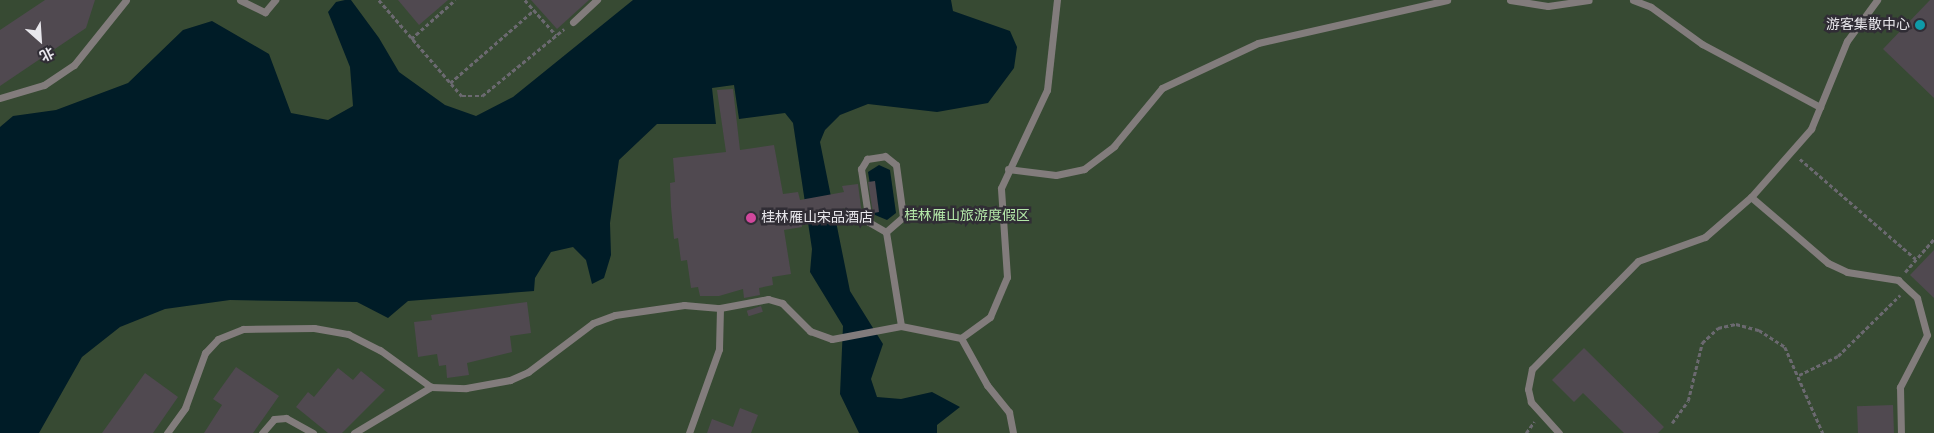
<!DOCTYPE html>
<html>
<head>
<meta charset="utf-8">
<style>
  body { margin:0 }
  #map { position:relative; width:1934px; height:433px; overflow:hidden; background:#302d35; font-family:"Sofia Sans Condensed","Noto Sans SC",sans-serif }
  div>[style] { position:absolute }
  .green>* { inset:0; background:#374a33; transform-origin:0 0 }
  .water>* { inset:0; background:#001c27 }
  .building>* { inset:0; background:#504950; transform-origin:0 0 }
  .path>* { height:2.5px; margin-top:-1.25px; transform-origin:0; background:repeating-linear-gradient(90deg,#6b6970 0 4px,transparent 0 6.5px) }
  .service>* { height:7px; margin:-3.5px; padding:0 3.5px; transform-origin:3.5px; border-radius:3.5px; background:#827c7c }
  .dots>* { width:14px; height:14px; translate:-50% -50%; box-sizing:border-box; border:2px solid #302d35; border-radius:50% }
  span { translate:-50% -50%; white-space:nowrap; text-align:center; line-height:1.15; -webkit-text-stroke:5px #302d35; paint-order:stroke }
  .poi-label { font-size:14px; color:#e8e7ec }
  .right { translate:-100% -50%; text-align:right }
  .left { translate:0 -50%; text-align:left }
  .park-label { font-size:14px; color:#b3e7a8 }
  .north { position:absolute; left:15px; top:15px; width:50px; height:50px; -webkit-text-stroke:4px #302d35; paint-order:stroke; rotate:154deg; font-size:14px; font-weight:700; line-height:20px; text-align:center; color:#e8e7ec }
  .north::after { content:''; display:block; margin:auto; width:18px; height:22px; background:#e8e7ec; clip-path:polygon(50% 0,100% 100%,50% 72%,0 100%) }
</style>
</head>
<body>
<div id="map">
  <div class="green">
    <i style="left:0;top:0;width:1934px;height:433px"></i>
  </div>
  <div class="water">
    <i style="clip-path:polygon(345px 0,351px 0,379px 38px,399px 72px,445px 105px,476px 116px,513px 97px,633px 0,951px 0,953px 11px,1010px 31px,1017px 47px,1014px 68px,988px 103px,937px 112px,868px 104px,840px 115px,825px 130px,820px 142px,850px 291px,883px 344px,871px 379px,877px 397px,901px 399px,932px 392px,960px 407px,937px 425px,937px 433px,859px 433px,840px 394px,843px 326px,810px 272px,812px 249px,793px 123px,785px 113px,739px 119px,734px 85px,712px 88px,716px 124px,657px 124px,619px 160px,610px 223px,611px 255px,604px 278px,592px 284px,586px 260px,573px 247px,551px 252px,535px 278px,534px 291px,408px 301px,388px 318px,357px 302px,230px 300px,165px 309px,120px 327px,82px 357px,39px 433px,0 433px,0 127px,13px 116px,56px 110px,128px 83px,183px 30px,212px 21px,269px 54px,291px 113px,328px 120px,353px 106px,350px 67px,328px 12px,336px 2px)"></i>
    <i style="clip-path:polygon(879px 165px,890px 170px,896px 213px,887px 220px,875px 215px,868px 172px)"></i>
  </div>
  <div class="building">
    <i style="clip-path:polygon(45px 0,95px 0,86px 28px,0 86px,0 30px)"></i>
    <i style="clip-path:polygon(398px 0,448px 0,419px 25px)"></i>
    <i style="clip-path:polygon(531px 0,589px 0,557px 29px)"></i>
    <i style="clip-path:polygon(1930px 0,1934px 0,1934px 98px,1883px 49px)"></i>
    <i style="clip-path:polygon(733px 89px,740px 150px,774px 145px,783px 194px,798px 192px,800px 200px,844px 192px,842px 186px,858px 184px,862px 215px,848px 217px,847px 208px,801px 217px,802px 227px,784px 230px,791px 274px,772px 277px,773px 285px,759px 288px,760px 295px,744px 298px,743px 289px,719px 296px,700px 296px,698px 287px,691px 288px,687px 260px,681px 261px,678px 238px,674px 239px,671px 207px,670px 183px,675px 182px,673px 158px,726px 152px,717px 90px)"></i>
    <i style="clip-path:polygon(875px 181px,879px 212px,873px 213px,868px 182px)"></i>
    <i style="clip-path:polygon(1934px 250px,1934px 298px,1910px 275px)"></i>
    <i style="clip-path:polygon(527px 302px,531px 333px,510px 336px,512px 352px,467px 363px,469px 375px,447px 378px,446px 365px,439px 366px,437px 354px,418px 357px,414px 322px,432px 320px,431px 315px)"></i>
    <i style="left:761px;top:306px;width:6px;height:15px;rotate:72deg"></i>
    <i style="clip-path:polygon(1584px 348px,1664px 427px,1658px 433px,1624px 433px,1583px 393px,1574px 402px,1552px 380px)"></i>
    <i style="clip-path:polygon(236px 367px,279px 396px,253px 433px,204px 433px,222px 405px,213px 399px)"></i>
    <i style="clip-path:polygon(338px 368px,353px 380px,361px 371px,385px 390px,342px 433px,328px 433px,296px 407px,308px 392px,314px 397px)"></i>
    <i style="clip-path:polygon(145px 373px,178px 397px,153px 433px,102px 433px)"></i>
    <i style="left:1893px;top:405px;width:28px;height:36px;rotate:88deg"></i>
    <i style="clip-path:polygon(740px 408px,758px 415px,751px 433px,707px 433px,712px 419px,733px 427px)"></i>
  </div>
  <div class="path">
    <i style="left:379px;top:0;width:127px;rotate:49.2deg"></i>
    <i style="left:462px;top:96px;width:20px"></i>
    <i style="left:482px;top:96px;width:106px;rotate:-39.3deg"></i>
    <i style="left:525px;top:0;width:47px;rotate:48.5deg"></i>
    <i style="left:411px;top:39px;width:59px;rotate:-41.6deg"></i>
    <i style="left:450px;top:83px;width:111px;rotate:-41deg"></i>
    <i style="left:1800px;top:159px;width:153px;rotate:40.8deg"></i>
    <i style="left:1905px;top:272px;width:44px;rotate:-48.7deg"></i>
    <i style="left:1799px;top:375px;width:43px;rotate:-26deg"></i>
    <i style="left:1838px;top:356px;width:87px;rotate:-44.5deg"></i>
    <i style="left:1672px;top:423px;width:27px;rotate:-54deg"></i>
    <i style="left:1688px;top:401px;width:60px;rotate:-76.4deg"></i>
    <i style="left:1702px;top:343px;width:22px;rotate:-43deg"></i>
    <i style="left:1718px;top:328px;width:18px;rotate:-13deg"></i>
    <i style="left:1736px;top:324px;width:24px;rotate:15deg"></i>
    <i style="left:1759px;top:330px;width:31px;rotate:33deg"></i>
    <i style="left:1785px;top:347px;width:94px;rotate:66.2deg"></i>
    <i style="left:1526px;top:433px;width:14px;rotate:-54deg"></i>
  </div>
  <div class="service">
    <i style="left:240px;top:0;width:28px;rotate:26deg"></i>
    <i style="left:265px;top:12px;width:16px;rotate:-50deg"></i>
    <i style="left:1510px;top:0;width:38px;rotate:9deg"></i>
    <i style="left:1548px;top:6px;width:41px;rotate:-8.3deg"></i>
    <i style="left:1633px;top:0;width:19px;rotate:21deg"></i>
    <i style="left:1651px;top:7px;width:63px;rotate:36deg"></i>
    <i style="left:1702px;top:44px;width:134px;rotate:28.1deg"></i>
    <i style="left:573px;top:22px;width:33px;rotate:-43deg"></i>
    <i style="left:0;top:98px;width:46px;rotate:-16.5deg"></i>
    <i style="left:44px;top:85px;width:36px;rotate:-34deg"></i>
    <i style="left:74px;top:65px;width:83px;rotate:-51.3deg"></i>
    <i style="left:1008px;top:169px;width:48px;rotate:7.1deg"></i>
    <i style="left:1056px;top:175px;width:29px;rotate:-12deg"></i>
    <i style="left:1084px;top:169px;width:38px;rotate:-37deg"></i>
    <i style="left:1114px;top:146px;width:75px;rotate:-50.4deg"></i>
    <i style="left:1162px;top:88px;width:106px;rotate:-25.1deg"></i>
    <i style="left:1258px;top:43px;width:194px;rotate:-12.8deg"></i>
    <i style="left:1751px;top:197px;width:101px;rotate:40.6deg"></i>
    <i style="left:1828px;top:263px;width:21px;rotate:25deg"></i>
    <i style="left:1847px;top:272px;width:52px;rotate:8.9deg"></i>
    <i style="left:1898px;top:280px;width:26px;rotate:43deg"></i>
    <i style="left:1917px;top:298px;width:38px;rotate:75deg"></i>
    <i style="left:1927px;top:335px;width:59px;rotate:117.4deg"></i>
    <i style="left:1900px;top:387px;width:46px;rotate:88.8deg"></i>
    <i style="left:886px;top:232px;width:20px;rotate:-150deg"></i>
    <i style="left:869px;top:222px;width:54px;rotate:-98.6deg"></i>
    <i style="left:861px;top:169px;width:12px;rotate:-59deg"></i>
    <i style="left:867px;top:159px;width:18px;rotate:-9deg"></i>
    <i style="left:885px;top:156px;width:14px;rotate:39deg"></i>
    <i style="left:896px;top:165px;width:52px;rotate:82.3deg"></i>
    <i style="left:903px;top:217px;width:23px;rotate:139deg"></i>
    <i style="left:886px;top:232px;width:95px;rotate:80.9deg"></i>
    <i style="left:961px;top:338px;width:54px;rotate:61deg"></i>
    <i style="left:987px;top:385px;width:35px;rotate:51deg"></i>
    <i style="left:1009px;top:412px;width:21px;rotate:79deg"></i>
    <i style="left:167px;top:433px;width:31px;rotate:-54deg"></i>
    <i style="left:185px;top:408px;width:59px;rotate:-70deg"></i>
    <i style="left:205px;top:353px;width:19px;rotate:-47deg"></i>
    <i style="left:218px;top:339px;width:27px;rotate:-22deg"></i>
    <i style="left:243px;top:329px;width:71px;rotate:-0.8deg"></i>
    <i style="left:314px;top:328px;width:35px;rotate:10deg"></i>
    <i style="left:348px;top:334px;width:36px;rotate:27deg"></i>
    <i style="left:380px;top:350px;width:63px;rotate:36deg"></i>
    <i style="left:431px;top:387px;width:35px;rotate:2deg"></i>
    <i style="left:466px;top:388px;width:45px;rotate:-10.3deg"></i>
    <i style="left:510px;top:380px;width:20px;rotate:-24deg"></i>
    <i style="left:528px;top:372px;width:81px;rotate:-37deg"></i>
    <i style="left:593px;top:323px;width:23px;rotate:-20deg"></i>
    <i style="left:615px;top:315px;width:70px;rotate:-8.2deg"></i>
    <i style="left:684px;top:305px;width:36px;rotate:5deg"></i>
    <i style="left:262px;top:433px;width:18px;rotate:-49deg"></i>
    <i style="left:274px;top:419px;width:12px;rotate:-5deg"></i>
    <i style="left:286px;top:418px;width:31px;rotate:29deg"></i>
    <i style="left:354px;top:433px;width:90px;rotate:-30.9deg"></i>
    <i style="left:689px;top:433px;width:89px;rotate:-70.3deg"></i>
    <i style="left:719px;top:349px;width:41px;rotate:-88.6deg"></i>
    <i style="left:720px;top:308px;width:49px;rotate:-10.6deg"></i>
    <i style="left:768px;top:299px;width:15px;rotate:16deg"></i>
    <i style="left:782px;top:303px;width:40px;rotate:45deg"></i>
    <i style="left:810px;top:331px;width:23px;rotate:20deg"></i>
    <i style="left:832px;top:339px;width:70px;rotate:-10.7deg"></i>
    <i style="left:901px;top:326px;width:61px;rotate:11.3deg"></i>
    <i style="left:961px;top:338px;width:36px;rotate:-36deg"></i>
    <i style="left:990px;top:317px;width:43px;rotate:-67deg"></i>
    <i style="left:1007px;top:277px;width:89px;rotate:-93.9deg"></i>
    <i style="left:1001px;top:188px;width:108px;rotate:-64.9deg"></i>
    <i style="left:1047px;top:90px;width:91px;rotate:-83.7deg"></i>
    <i style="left:1559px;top:433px;width:42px;rotate:-132.1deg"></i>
    <i style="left:1531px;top:402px;width:13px;rotate:-103deg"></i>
    <i style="left:1528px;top:389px;width:20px;rotate:-79deg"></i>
    <i style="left:1532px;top:369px;width:151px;rotate:-45.5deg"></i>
    <i style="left:1638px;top:261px;width:71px;rotate:-19.7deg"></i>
    <i style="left:1705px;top:237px;width:61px;rotate:-41deg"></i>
    <i style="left:1751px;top:197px;width:91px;rotate:-48.6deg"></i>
    <i style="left:1811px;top:129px;width:95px;rotate:-67.8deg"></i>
    <i style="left:1847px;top:41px;width:51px;rotate:-53.8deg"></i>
  </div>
  <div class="dots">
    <i style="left:1920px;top:25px;background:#0f9aa8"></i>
    <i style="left:751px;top:218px;background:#d1479c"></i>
  </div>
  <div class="poi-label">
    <span class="right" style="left:1910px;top:25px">游客集散中心</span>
    <span class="left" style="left:761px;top:218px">桂林雁山宋品酒店</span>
  </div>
  <div class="park-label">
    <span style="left:967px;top:216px">桂林雁山旅游度假区</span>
  </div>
  <div class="north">北</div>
</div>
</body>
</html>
